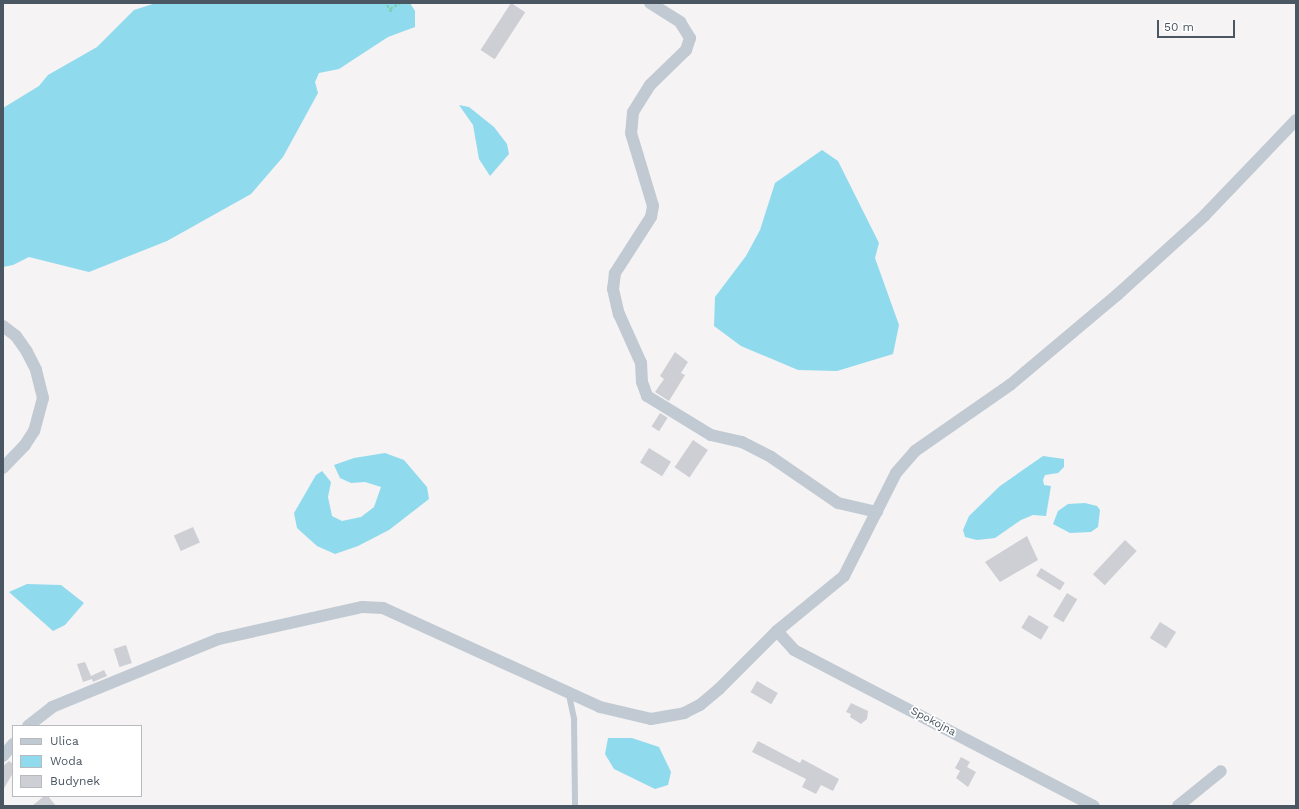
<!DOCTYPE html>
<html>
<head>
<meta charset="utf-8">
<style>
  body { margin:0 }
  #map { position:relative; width:1299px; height:809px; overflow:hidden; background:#f5f3f3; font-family:"Work Sans",sans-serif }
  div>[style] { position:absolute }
  .water>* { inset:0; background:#90daee }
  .building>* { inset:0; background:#cdcfd5; transform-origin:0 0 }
  .path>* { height:2px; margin-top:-1px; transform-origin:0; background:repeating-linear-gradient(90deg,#7ad0a6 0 3px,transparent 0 5px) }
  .service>* { height:6px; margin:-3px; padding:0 3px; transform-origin:3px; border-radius:3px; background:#c1cad2 }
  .minor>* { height:12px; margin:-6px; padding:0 6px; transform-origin:6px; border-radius:6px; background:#c1cad2 }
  span { translate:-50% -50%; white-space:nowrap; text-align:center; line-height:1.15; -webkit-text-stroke:3.5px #fff; paint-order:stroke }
  .street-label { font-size:11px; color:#4a5661 }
  .frame { position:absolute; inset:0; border:4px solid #4a5661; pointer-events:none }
  .legend { position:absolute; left:12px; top:725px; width:130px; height:72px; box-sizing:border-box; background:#fff; border:1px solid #b7bbc0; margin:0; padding:5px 7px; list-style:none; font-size:12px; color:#4a5661 }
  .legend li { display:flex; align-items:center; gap:8px; height:20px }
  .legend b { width:20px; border:1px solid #b7bbc0 }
  .scale { position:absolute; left:1157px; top:20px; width:78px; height:18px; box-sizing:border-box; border:2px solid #4a5661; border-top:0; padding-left:5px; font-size:12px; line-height:14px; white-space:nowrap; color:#4a5661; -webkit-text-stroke:3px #fff; paint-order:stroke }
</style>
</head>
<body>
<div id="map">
  <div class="water">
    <i style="clip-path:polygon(156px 3px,410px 3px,415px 11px,415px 27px,388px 37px,339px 69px,319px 73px,315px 82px,318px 93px,283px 157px,251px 194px,167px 241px,89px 272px,29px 257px,13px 265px,3px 267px,3px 108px,39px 86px,48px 75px,97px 47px,134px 10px)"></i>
    <i style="clip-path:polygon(459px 105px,469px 107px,494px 127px,507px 144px,509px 154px,490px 176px,479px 159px,473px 125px)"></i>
    <i style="clip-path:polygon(822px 150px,838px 161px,879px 243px,875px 258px,899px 325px,893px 354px,837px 371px,798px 370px,741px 346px,714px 326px,715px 297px,746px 256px,760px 230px,775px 183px)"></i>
    <i style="clip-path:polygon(385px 453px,404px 460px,427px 487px,429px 499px,389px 530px,358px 546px,335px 554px,317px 546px,297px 528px,294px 513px,316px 475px,322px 471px,331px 482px,328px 497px,332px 516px,342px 521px,361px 517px,374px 507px,381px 487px,365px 482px,351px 483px,340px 478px,334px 465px,354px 458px)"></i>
    <i style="clip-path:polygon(1043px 456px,1064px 459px,1064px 467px,1058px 473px,1045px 475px,1043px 480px,1044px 485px,1051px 486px,1046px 516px,1033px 515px,1021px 520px,995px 538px,977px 540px,965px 537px,963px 530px,969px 516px,1000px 486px)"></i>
    <i style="clip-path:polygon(1085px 503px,1097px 506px,1100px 510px,1098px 527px,1091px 532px,1070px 533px,1053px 524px,1058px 511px,1068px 504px)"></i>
    <i style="clip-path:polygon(27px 584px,61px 585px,84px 603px,65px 625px,53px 631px,9px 592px)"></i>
    <i style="clip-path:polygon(608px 738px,632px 738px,659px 747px,671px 772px,668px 785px,655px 789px,614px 769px,605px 754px)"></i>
  </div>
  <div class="building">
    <i style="left:511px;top:3px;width:17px;height:56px;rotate:33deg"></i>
    <i style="clip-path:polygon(675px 352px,688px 362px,681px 373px,685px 375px,669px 401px,655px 392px,664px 379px,660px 376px)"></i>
    <i style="left:660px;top:413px;width:9px;height:16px;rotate:32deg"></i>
    <i style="left:693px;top:440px;width:18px;height:33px;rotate:34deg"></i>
    <i style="left:649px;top:448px;width:26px;height:17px;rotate:32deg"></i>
    <i style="left:193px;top:527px;width:17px;height:21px;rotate:66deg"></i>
    <i style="clip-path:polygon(1027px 536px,1038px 560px,1000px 582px,985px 562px)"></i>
    <i style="left:1125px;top:540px;width:16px;height:47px;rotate:43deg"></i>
    <i style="left:1041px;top:568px;width:28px;height:9px;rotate:32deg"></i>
    <i style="left:1067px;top:593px;width:12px;height:27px;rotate:31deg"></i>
    <i style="left:1029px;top:615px;width:23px;height:15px;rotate:31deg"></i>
    <i style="left:1160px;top:622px;width:19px;height:19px;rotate:32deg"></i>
    <i style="left:126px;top:645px;width:19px;height:13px;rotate:72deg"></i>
    <i style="clip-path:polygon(85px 662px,91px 676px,104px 670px,107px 676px,93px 682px,92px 679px,83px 682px,77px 664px)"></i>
    <i style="left:757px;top:681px;width:24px;height:13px;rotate:30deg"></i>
    <i style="clip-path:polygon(851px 703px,868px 711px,867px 719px,861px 724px,850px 717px,851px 714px,846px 712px)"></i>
    <i style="clip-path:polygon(758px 741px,800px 763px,802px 759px,839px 779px,833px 791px,821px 785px,816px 794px,802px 787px,806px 779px,752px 752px)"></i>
    <i style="clip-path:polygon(961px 757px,970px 762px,967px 767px,976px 772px,968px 787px,956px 778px,960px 771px,955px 768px)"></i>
    <i style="clip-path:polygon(9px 761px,13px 764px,13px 773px,3px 790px,3px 766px)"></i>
    <i style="clip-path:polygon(44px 796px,48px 796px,56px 806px,32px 806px)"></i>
  </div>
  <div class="path">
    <i style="left:387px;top:5px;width:9px;rotate:58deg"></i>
    <i style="left:390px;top:9px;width:13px;rotate:-29deg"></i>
  </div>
  <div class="service">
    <i style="left:569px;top:695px;width:25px;rotate:78deg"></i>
    <i style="left:574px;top:719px;width:87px;rotate:89.3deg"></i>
  </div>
  <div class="minor">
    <i style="left:650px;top:3px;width:36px;rotate:32deg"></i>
    <i style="left:680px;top:22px;width:19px;rotate:58deg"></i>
    <i style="left:690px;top:38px;width:13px;rotate:108deg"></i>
    <i style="left:686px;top:50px;width:50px;rotate:135.8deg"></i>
    <i style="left:650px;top:85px;width:32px;rotate:122deg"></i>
    <i style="left:633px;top:112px;width:21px;rotate:95deg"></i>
    <i style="left:631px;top:133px;width:76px;rotate:73.2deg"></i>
    <i style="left:653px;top:206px;width:11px;rotate:100deg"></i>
    <i style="left:651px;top:217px;width:67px;rotate:122.7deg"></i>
    <i style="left:615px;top:273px;width:16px;rotate:97deg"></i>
    <i style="left:613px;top:289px;width:26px;rotate:77deg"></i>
    <i style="left:619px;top:314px;width:54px;rotate:65.8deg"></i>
    <i style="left:641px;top:363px;width:19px;rotate:87deg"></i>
    <i style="left:642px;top:382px;width:15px;rotate:70deg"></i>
    <i style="left:647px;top:396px;width:75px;rotate:31.4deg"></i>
    <i style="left:711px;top:435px;width:32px;rotate:13deg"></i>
    <i style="left:742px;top:442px;width:33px;rotate:27deg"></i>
    <i style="left:771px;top:457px;width:81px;rotate:34.5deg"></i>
    <i style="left:838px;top:503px;width:40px;rotate:13deg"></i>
    <i style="left:3px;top:326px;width:16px;rotate:38deg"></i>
    <i style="left:16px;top:336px;width:19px;rotate:55deg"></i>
    <i style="left:27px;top:352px;width:20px;rotate:63deg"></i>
    <i style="left:36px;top:370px;width:29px;rotate:76deg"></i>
    <i style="left:43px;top:398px;width:34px;rotate:105deg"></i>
    <i style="left:34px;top:431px;width:17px;rotate:123deg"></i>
    <i style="left:25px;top:445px;width:32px;rotate:134deg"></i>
    <i style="left:777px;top:631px;width:25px;rotate:48deg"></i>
    <i style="left:794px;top:650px;width:338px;rotate:27.5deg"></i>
    <i style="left:28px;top:726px;width:31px;rotate:-38deg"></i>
    <i style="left:52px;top:707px;width:180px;rotate:-22.2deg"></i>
    <i style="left:219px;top:639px;width:147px;rotate:-12.6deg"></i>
    <i style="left:362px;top:607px;width:21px;rotate:3deg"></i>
    <i style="left:383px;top:608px;width:239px;rotate:24.5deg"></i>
    <i style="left:600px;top:707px;width:52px;rotate:13.2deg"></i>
    <i style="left:651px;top:719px;width:34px;rotate:-10deg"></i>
    <i style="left:684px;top:713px;width:18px;rotate:-27deg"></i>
    <i style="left:700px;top:705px;width:25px;rotate:-40deg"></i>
    <i style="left:719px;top:689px;width:82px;rotate:-45deg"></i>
    <i style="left:777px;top:631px;width:87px;rotate:-39.4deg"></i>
    <i style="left:844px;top:576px;width:115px;rotate:-63.2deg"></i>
    <i style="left:896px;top:473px;width:29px;rotate:-49deg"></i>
    <i style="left:915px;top:451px;width:116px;rotate:-34.8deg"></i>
    <i style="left:1010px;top:385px;width:140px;rotate:-40.1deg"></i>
    <i style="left:1117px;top:295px;width:118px;rotate:-42.2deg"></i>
    <i style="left:1204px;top:216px;width:133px;rotate:-46.2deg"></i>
    <i style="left:3px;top:756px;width:16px;rotate:-50deg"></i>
    <i style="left:1178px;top:806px;width:55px;rotate:-39.1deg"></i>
  </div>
  <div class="street-label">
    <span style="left:933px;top:722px;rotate:28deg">Spokojna</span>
  </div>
  <div class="frame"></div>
  <ul class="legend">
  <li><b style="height:5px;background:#c1cad2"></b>Ulica</li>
  <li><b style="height:11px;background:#90daee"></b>Woda</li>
  <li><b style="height:11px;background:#cdcfd5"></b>Budynek</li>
  </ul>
  <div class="scale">50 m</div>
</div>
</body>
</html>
